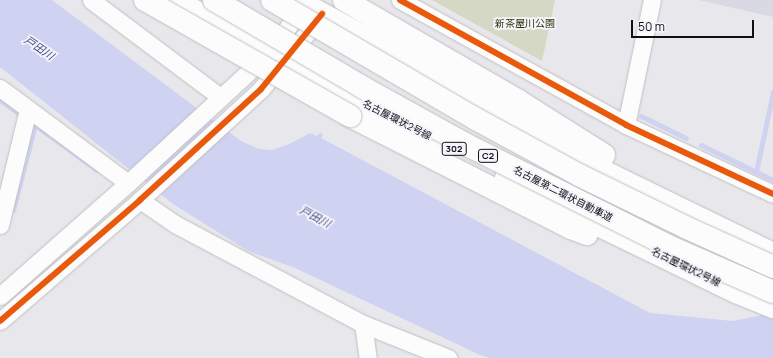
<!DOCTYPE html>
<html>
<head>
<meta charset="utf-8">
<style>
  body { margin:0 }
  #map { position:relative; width:773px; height:358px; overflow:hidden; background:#e8e8ec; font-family:Manrope,"Noto Sans JP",sans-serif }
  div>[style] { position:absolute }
  .built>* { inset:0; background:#d8d9e2 }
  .green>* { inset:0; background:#d4d8c4 }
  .water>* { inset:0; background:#cfd2f0 }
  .stream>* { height:5px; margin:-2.5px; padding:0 2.5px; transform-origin:2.5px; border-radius:2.5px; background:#cfd2f0 }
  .roads { filter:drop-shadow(0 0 1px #c0c0c3) drop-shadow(0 0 1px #c0c0c3) }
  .minor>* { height:17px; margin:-8.5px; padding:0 8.5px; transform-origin:8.5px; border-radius:8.5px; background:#fcfcfc }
  .highway>* { height:22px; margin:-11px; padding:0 11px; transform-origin:11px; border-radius:11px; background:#fcfcfc }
  .bridges { filter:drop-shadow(0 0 1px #c0c0c3) drop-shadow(0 0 1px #c0c0c3) }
  .highway-bridge>* { height:22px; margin:-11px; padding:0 11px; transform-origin:11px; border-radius:11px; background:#fcfcfc }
  .cycleway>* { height:6px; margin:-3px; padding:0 3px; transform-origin:3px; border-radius:3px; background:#e8590c }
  span { translate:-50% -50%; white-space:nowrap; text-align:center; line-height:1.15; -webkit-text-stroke:3.5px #f3f4fc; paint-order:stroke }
  .shield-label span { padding:1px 3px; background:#f3f4fc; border:1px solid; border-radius:3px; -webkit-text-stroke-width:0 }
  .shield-label { font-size:9px; color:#101013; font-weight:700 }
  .park-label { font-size:10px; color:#2d3401 }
  .street-label { font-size:10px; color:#101013 }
  .water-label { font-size:11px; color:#4c4d83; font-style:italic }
  .scale { position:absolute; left:631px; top:20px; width:123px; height:18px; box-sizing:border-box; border:2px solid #101013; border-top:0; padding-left:5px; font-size:12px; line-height:14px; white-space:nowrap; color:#101013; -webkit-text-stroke:3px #f3f4fc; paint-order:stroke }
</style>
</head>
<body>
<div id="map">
  <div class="built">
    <i style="clip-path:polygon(699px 0,773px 0,773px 17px)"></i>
  </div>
  <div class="green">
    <i style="clip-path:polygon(432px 0,555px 0,542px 61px)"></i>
  </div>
  <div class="water">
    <i style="clip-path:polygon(0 0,52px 0,241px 141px,259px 149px,272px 150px,289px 144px,310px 133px,317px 136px,320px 133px,323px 134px,321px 138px,650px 313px,733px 321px,773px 313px,773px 358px,490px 358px,480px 355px,295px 268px,248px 251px,173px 204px,0 67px)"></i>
  </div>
  <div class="stream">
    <i style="left:0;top:100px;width:22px;rotate:36deg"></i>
    <i style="left:641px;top:116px;width:50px;rotate:26.1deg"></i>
    <i style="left:701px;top:145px;width:80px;rotate:25.9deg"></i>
    <i style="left:756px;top:172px;width:82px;rotate:-78deg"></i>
    <i style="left:13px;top:210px;width:88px;rotate:-75.5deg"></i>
    <i style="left:35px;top:125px;width:77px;rotate:36deg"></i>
  </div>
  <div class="roads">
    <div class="minor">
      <i style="left:91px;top:0;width:161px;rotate:36.9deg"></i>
      <i style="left:400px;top:0;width:258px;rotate:28.9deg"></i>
      <i style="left:626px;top:125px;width:162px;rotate:25.1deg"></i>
      <i style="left:0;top:88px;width:159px;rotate:36.6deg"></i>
      <i style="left:626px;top:125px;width:128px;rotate:-78.3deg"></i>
      <i style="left:140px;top:200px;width:42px;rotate:34.4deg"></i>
      <i style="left:175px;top:224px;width:213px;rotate:28deg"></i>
      <i style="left:363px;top:324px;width:92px;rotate:21.8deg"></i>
      <i style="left:0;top:225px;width:119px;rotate:-76.4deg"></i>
      <i style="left:0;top:296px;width:171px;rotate:-41.4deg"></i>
      <i style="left:128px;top:183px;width:162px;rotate:-42.7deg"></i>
      <i style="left:247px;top:73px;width:50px;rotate:-47.4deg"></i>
      <i style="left:281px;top:36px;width:39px;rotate:-52deg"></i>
      <i style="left:0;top:321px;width:185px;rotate:-40.8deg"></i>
      <i style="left:140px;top:200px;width:164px;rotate:-42.5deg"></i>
      <i style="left:261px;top:89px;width:94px;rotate:-50.6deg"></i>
      <i style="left:363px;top:324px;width:34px;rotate:82deg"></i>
    </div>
    <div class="highway">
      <i style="left:175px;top:0;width:126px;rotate:29deg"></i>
      <i style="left:285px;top:61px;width:179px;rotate:27.6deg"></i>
      <i style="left:296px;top:0;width:182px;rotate:28.3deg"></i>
      <i style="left:456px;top:86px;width:179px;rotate:29.9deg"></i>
      <i style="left:611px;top:175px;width:180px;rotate:26deg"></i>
      <i style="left:344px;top:0;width:200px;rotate:30deg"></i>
      <i style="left:517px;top:100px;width:103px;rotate:32.3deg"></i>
      <i style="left:350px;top:116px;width:248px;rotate:26.9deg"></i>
      <i style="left:571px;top:228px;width:17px;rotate:21deg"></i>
      <i style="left:506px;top:177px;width:90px;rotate:27.7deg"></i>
      <i style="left:586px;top:219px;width:130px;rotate:26deg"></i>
      <i style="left:703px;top:276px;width:37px;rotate:26deg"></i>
      <i style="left:736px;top:292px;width:40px;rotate:22deg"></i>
    </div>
  </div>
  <div class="bridges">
    <div class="highway-bridge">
      <i style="left:145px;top:0;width:236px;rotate:29.5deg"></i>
      <i style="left:214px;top:0;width:172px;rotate:30.4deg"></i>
      <i style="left:362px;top:87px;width:120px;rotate:28.9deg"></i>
      <i style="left:467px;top:145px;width:233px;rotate:26.6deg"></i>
      <i style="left:675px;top:249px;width:107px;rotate:23.7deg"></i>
      <i style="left:272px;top:0;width:236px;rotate:30.3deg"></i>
      <i style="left:476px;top:119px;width:117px;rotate:28.5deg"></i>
      <i style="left:579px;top:175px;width:118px;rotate:26.1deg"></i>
      <i style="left:685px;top:227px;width:97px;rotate:24.4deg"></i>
    </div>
  </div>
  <div class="cycleway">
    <i style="left:400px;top:0;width:258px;rotate:28.9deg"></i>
    <i style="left:626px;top:125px;width:162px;rotate:25.1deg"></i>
    <i style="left:0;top:321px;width:185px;rotate:-40.8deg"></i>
    <i style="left:140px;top:200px;width:164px;rotate:-42.5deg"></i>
    <i style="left:261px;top:89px;width:97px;rotate:-50.9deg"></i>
  </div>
  <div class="shield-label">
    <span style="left:454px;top:149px">302</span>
    <span style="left:488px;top:156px">C2</span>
  </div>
  <div class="park-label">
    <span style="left:525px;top:24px">新茶屋川公園</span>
  </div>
  <div class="street-label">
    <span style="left:397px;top:120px;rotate:27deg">名古屋環状2号線</span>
    <span style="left:563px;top:194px;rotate:27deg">名古屋第二環状自動車道</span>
    <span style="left:686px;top:267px;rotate:26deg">名古屋環状2号線</span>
  </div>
  <div class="water-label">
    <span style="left:39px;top:48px;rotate:34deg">戸田川</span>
    <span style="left:315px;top:217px;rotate:28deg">戸田川</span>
  </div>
  <div class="scale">50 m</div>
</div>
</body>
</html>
